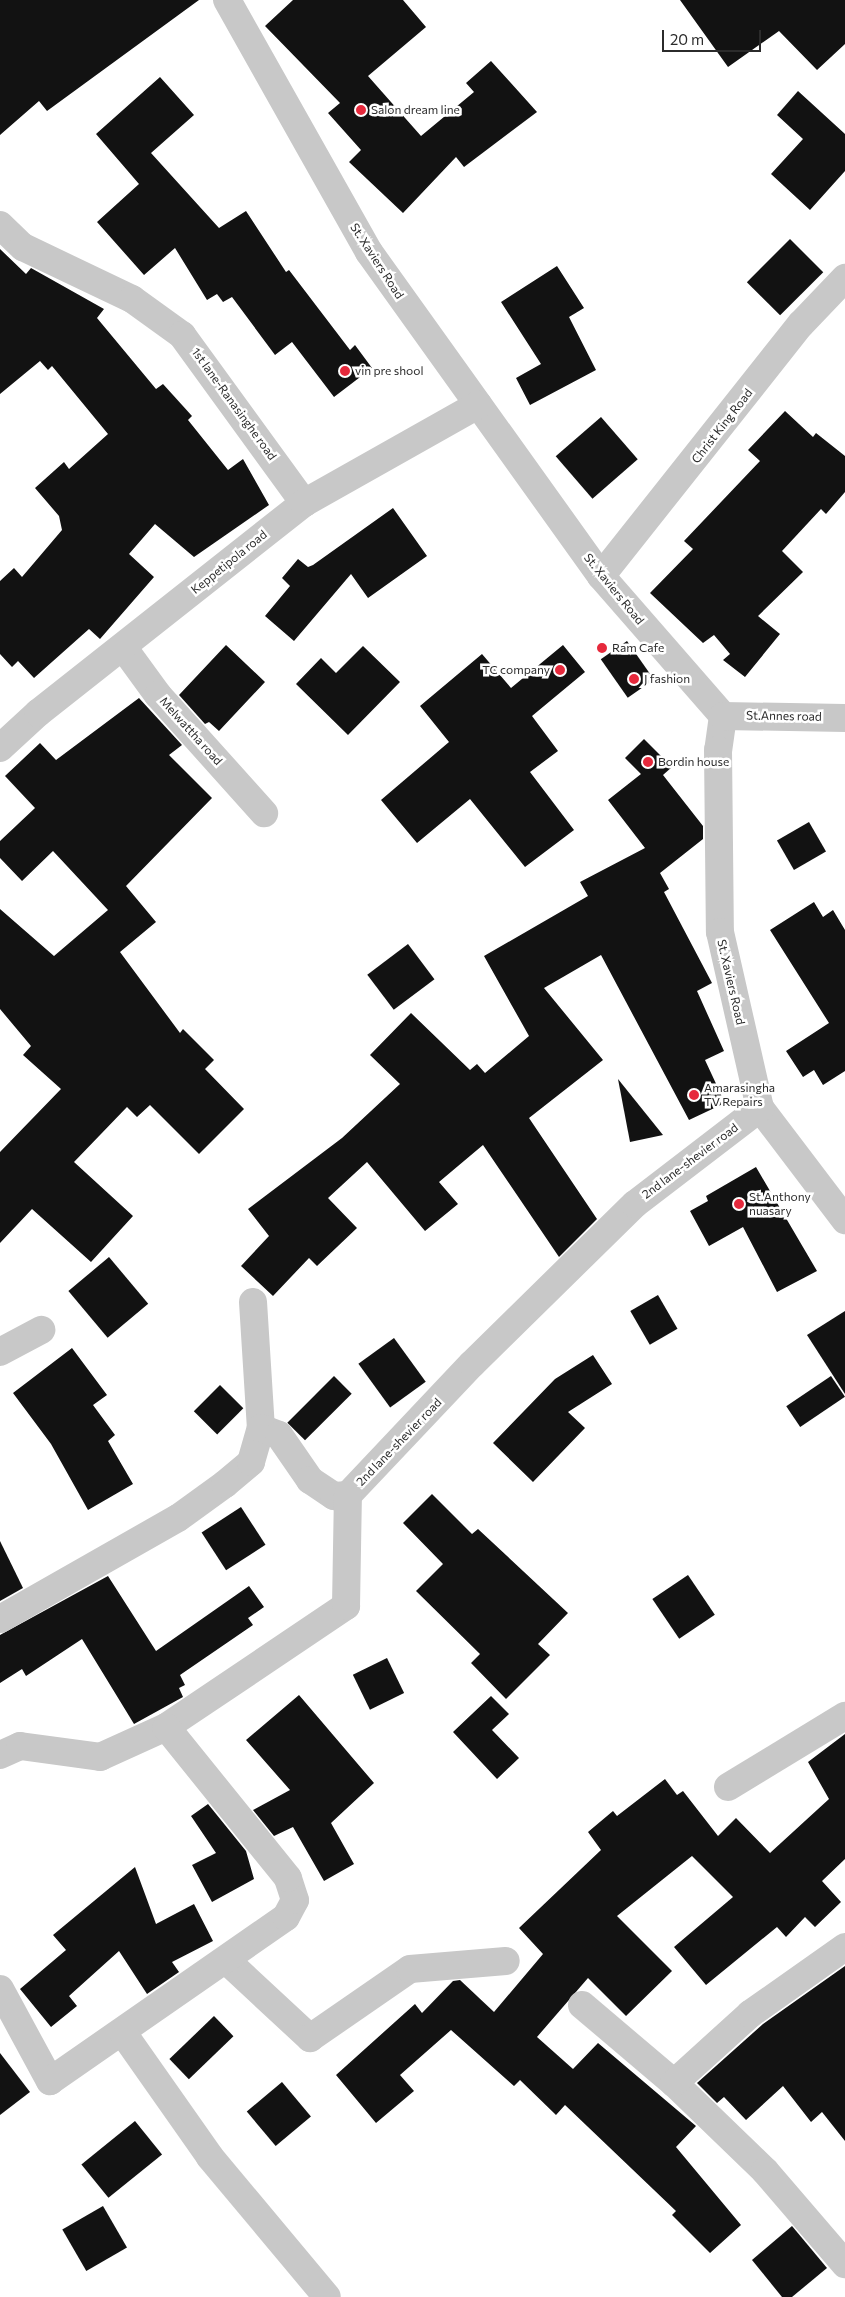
<!DOCTYPE html>
<html>
<head>
<meta charset="utf-8">
<style>
  body { margin:0 }
  #map { position:relative; width:845px; height:2297px; overflow:hidden; background:#fff; font-family:Commissioner,sans-serif }
  div>[style] { position:absolute }
  .building>* { inset:0; background:#121212; transform-origin:0 0 }
  .minor>* { height:28px; margin:-14px; padding:0 14px; transform-origin:14px; border-radius:14px; background:#c8c8c8 }
  .dots>* { width:14px; height:14px; translate:-50% -50%; box-sizing:border-box; border:2px solid #fff; border-radius:50% }
  span { translate:-50% -50%; white-space:nowrap; text-align:center; line-height:1.15; -webkit-text-stroke:5px #fff; paint-order:stroke }
  .poi-label { font-size:12px; color:#2b2b2b }
  .left { translate:0 -50%; text-align:left }
  .right { translate:-100% -50%; text-align:right }
  .street-label { font-size:12px; color:#2b2b2b }
  .scale { position:absolute; left:662px; top:30px; width:99px; height:22px; box-sizing:border-box; border:2px solid #2b2b2b; border-top:0; padding-left:6px; font-size:15px; line-height:18px; white-space:nowrap; color:#2b2b2b; -webkit-text-stroke:4px #fff; paint-order:stroke }
</style>
</head>
<body>
<div id="map">
  <div class="building">
    <i style="clip-path:polygon(0 0,199px 0,47px 111px,39px 101px,0 135px)"></i>
    <i style="clip-path:polygon(293px 0,403px 0,426px 27px,368px 76px,421px 136px,474px 92px,466px 83px,491px 61px,537px 112px,464px 167px,456px 157px,403px 213px,349px 162px,361px 150px,328px 113px,340px 103px,265px 26px)"></i>
    <i style="clip-path:polygon(680px 0,845px 0,845px 44px,817px 70px,779px 31px,728px 67px)"></i>
    <i style="clip-path:polygon(160px 77px,194px 115px,151px 153px,219px 228px,246px 211px,286px 272px,289px 270px,350px 350px,355px 345px,372px 368px,334px 397px,292px 342px,275px 355px,232px 297px,223px 302px,217px 294px,207px 300px,175px 248px,144px 275px,97px 222px,139px 184px,96px 134px)"></i>
    <i style="clip-path:polygon(798px 91px,845px 134px,845px 171px,810px 210px,771px 174px,803px 139px,777px 115px)"></i>
    <i style="left:790px;top:239px;width:47px;height:61px;rotate:45deg"></i>
    <i style="clip-path:polygon(0 249px,26px 274px,31px 268px,104px 309px,97px 318px,156px 389px,163px 384px,192px 416px,188px 420px,228px 470px,243px 459px,269px 505px,194px 557px,155px 524px,129px 554px,154px 577px,100px 639px,89px 629px,34px 678px,18px 661px,12px 667px,0 654px,0 581px,14px 568px,22px 577px,62px 530px,59px 516px,35px 488px,64px 462px,69px 469px,108px 434px,52px 366px,48px 370px,40px 361px,0 394px)"></i>
    <i style="clip-path:polygon(557px 266px,584px 308px,569px 317px,596px 370px,530px 405px,516px 378px,541px 364px,501px 302px)"></i>
    <i style="clip-path:polygon(785px 411px,813px 437px,816px 433px,845px 456px,845px 492px,826px 514px,821px 509px,782px 551px,803px 572px,758px 616px,780px 634px,745px 677px,723px 660px,730px 654px,714px 635px,703px 643px,650px 593px,693px 549px,684px 541px,760px 461px,748px 450px)"></i>
    <i style="left:601px;top:417px;width:56px;height:60px;rotate:49deg"></i>
    <i style="clip-path:polygon(393px 508px,427px 556px,368px 598px,351px 574px,294px 641px,265px 616px,290px 586px,282px 578px,298px 559px,308px 567px,313px 565px)"></i>
    <i style="left:627px;top:641px;width:47px;height:32px;rotate:55deg"></i>
    <i style="clip-path:polygon(226px 645px,265px 682px,219px 731px,209px 722px,205px 724px,179px 695px)"></i>
    <i style="clip-path:polygon(563px 645px,585px 672px,532px 716px,558px 751px,530px 772px,574px 830px,525px 867px,470px 799px,417px 843px,381px 800px,449px 742px,420px 706px,482px 654px,511px 688px)"></i>
    <i style="clip-path:polygon(363px 646px,400px 682px,348px 735px,296px 684px,321px 658px,336px 673px)"></i>
    <i style="clip-path:polygon(139px 698px,182px 745px,169px 755px,212px 798px,126px 886px,156px 922px,120px 952px,180px 1033px,183px 1029px,214px 1060px,205px 1069px,244px 1109px,199px 1154px,150px 1105px,137px 1117px,127px 1107px,74px 1162px,133px 1216px,91px 1262px,32px 1209px,0 1243px,0 1152px,61px 1089px,23px 1055px,31px 1046px,0 1009px,0 909px,54px 956px,108px 910px,53px 851px,22px 881px,0 858px,0 841px,35px 808px,5px 776px,40px 743px,56px 760px)"></i>
    <i style="clip-path:polygon(644px 739px,672px 767px,663px 775px,703px 826px,703px 839px,660px 873px,669px 889px,664px 892px,712px 983px,697px 991px,724px 1051px,705px 1060px,725px 1103px,689px 1120px,601px 955px,544px 988px,603px 1060px,529px 1118px,597px 1219px,559px 1257px,483px 1145px,439px 1182px,458px 1204px,425px 1231px,367px 1162px,328px 1198px,357px 1228px,317px 1266px,309px 1258px,273px 1296px,241px 1266px,269px 1236px,248px 1209px,342px 1138px,400px 1084px,370px 1055px,411px 1013px,470px 1070px,477px 1064px,485px 1073px,529px 1036px,484px 956px,588px 896px,580px 882px,645px 848px,608px 800px,641px 774px,625px 758px)"></i>
    <i style="left:809px;top:822px;width:34px;height:37px;rotate:60deg"></i>
    <i style="clip-path:polygon(814px 902px,823px 917px,833px 910px,845px 930px,845px 1071px,823px 1085px,814px 1070px,803px 1077px,786px 1051px,829px 1023px,770px 930px)"></i>
    <i style="left:408px;top:944px;width:44px;height:51px;rotate:53deg"></i>
    <i style="clip-path:polygon(618px 1079px,663px 1135px,630px 1142px)"></i>
    <i style="clip-path:polygon(756px 1167px,817px 1271px,777px 1292px,743px 1227px,709px 1246px,690px 1211px,708px 1201px,706px 1196px)"></i>
    <i style="left:109px;top:1257px;width:61px;height:53px;rotate:50deg"></i>
    <i style="left:658px;top:1295px;width:39px;height:32px;rotate:60deg"></i>
    <i style="clip-path:polygon(845px 1311px,845px 1394px,807px 1335px)"></i>
    <i style="left:394px;top:1338px;width:54px;height:44px;rotate:54deg"></i>
    <i style="clip-path:polygon(72px 1348px,107px 1395px,93px 1405px,115px 1435px,108px 1441px,133px 1484px,88px 1510px,51px 1444px,13px 1393px)"></i>
    <i style="clip-path:polygon(593px 1355px,612px 1384px,568px 1412px,585px 1428px,533px 1482px,493px 1443px,555px 1379px)"></i>
    <i style="left:334px;top:1376px;width:25px;height:66px;rotate:45deg"></i>
    <i style="left:831px;top:1376px;width:25px;height:54px;rotate:56deg"></i>
    <i style="left:220px;top:1385px;width:33px;height:37px;rotate:45deg"></i>
    <i style="clip-path:polygon(432px 1494px,472px 1534px,478px 1529px,568px 1613px,538px 1644px,550px 1655px,506px 1699px,471px 1663px,480px 1654px,416px 1591px,443px 1564px,403px 1523px)"></i>
    <i style="left:241px;top:1507px;width:45px;height:47px;rotate:57deg"></i>
    <i style="clip-path:polygon(0 1541px,23px 1588px,0 1601px)"></i>
    <i style="left:688px;top:1575px;width:48px;height:43px;rotate:56deg"></i>
    <i style="clip-path:polygon(108px 1576px,156px 1651px,249px 1586px,264px 1607px,248px 1618px,253px 1625px,180px 1675px,185px 1685px,179px 1688px,183px 1697px,134px 1724px,82px 1639px,26px 1676px,22px 1669px,0 1683px,0 1635px)"></i>
    <i style="left:387px;top:1658px;width:39px;height:38px;rotate:64deg"></i>
    <i style="clip-path:polygon(299px 1695px,374px 1783px,331px 1823px,354px 1864px,324px 1881px,293px 1827px,274px 1836px,253px 1810px,290px 1790px,246px 1740px)"></i>
    <i style="clip-path:polygon(491px 1696px,509px 1714px,492px 1730px,519px 1758px,497px 1779px,453px 1732px)"></i>
    <i style="clip-path:polygon(845px 1734px,845px 1859px,822px 1881px,841px 1902px,815px 1927px,805px 1917px,786px 1937px,777px 1927px,706px 1985px,674px 1947px,733px 1897px,692px 1856px,617px 1916px,672px 1971px,626px 2016px,588px 1978px,537px 2037px,573px 2069px,598px 2043px,696px 2126px,676px 2147px,741px 2225px,710px 2253px,672px 2215px,676px 2211px,565px 2105px,556px 2115px,520px 2080px,514px 2086px,451px 2030px,400px 2075px,414px 2091px,376px 2123px,336px 2075px,415px 2004px,422px 2013px,453px 1981px,460px 1980px,494px 2012px,543px 1954px,519px 1928px,601px 1850px,588px 1832px,613px 1811px,617px 1816px,665px 1779px,677px 1795px,683px 1791px,718px 1836px,736px 1818px,770px 1853px,829px 1799px,808px 1762px)"></i>
    <i style="clip-path:polygon(208px 1804px,246px 1851px,254px 1879px,212px 1902px,192px 1865px,216px 1853px,191px 1816px)"></i>
    <i style="clip-path:polygon(135px 1867px,156px 1924px,194px 1904px,213px 1941px,172px 1962px,179px 1972px,147px 1994px,119px 1951px,69px 1996px,77px 2006px,51px 2027px,20px 1989px,66px 1950px,53px 1935px)"></i>
    <i style="clip-path:polygon(845px 1966px,845px 2141px,822px 2112px,811px 2122px,783px 2086px,746px 2120px,724px 2097px,717px 2103px,697px 2083px,763px 2024px)"></i>
    <i style="left:214px;top:2016px;width:28px;height:62px;rotate:46deg"></i>
    <i style="clip-path:polygon(0 2053px,30px 2092px,0 2115px)"></i>
    <i style="left:282px;top:2082px;width:45px;height:46px;rotate:50deg"></i>
    <i style="left:135px;top:2121px;width:43px;height:69px;rotate:51deg"></i>
    <i style="left:103px;top:2206px;width:48px;height:47px;rotate:60deg"></i>
    <i style="clip-path:polygon(792px 2226px,827px 2268px,792px 2297px,782px 2297px,752px 2260px)"></i>
  </div>
  <div class="minor">
    <i style="left:227px;top:0;width:289px;rotate:60.6deg"></i>
    <i style="left:369px;top:252px;width:398px;rotate:54.4deg"></i>
    <i style="left:601px;top:576px;width:186px;rotate:48.9deg"></i>
    <i style="left:723px;top:716px;width:34px;rotate:98deg"></i>
    <i style="left:718px;top:750px;width:182px;rotate:89.4deg"></i>
    <i style="left:720px;top:932px;width:180px;rotate:77.2deg"></i>
    <i style="left:760px;top:1108px;width:141px;rotate:52.8deg"></i>
    <i style="left:0;top:225px;width:32px;rotate:44deg"></i>
    <i style="left:23px;top:247px;width:121px;rotate:25.5deg"></i>
    <i style="left:132px;top:299px;width:62px;rotate:35.8deg"></i>
    <i style="left:182px;top:335px;width:208px;rotate:54deg"></i>
    <i style="left:601px;top:576px;width:322px;rotate:-51.6deg"></i>
    <i style="left:801px;top:324px;width:64px;rotate:-46.3deg"></i>
    <i style="left:123px;top:647px;width:59px;rotate:53.9deg"></i>
    <i style="left:158px;top:695px;width:159px;rotate:48.1deg"></i>
    <i style="left:723px;top:716px;width:122px;rotate:0.9deg"></i>
    <i style="left:0;top:748px;width:52px;rotate:-42.6deg"></i>
    <i style="left:38px;top:713px;width:339px;rotate:-38.3deg"></i>
    <i style="left:304px;top:503px;width:200px;rotate:-29.4deg"></i>
    <i style="left:253px;top:1302px;width:126px;rotate:86.4deg"></i>
    <i style="left:0;top:1352px;width:47px;rotate:-28.2deg"></i>
    <i style="left:0;top:1619px;width:205px;rotate:-29.6deg"></i>
    <i style="left:178px;top:1518px;width:58px;rotate:-35.9deg"></i>
    <i style="left:225px;top:1484px;width:34px;rotate:-40deg"></i>
    <i style="left:251px;top:1462px;width:35px;rotate:-74deg"></i>
    <i style="left:261px;top:1428px;width:19px;rotate:21deg"></i>
    <i style="left:279px;top:1435px;width:55px;rotate:55.4deg"></i>
    <i style="left:310px;top:1480px;width:29px;rotate:34deg"></i>
    <i style="left:334px;top:1496px;width:14px;rotate:-4deg"></i>
    <i style="left:348px;top:1495px;width:180px;rotate:-46.6deg"></i>
    <i style="left:472px;top:1364px;width:228px;rotate:-44.5deg"></i>
    <i style="left:635px;top:1204px;width:158px;rotate:-37.5deg"></i>
    <i style="left:0;top:1755px;width:22px;rotate:-24deg"></i>
    <i style="left:20px;top:1746px;width:81px;rotate:7.8deg"></i>
    <i style="left:100px;top:1757px;width:72px;rotate:-24.4deg"></i>
    <i style="left:166px;top:1727px;width:217px;rotate:-33.9deg"></i>
    <i style="left:346px;top:1606px;width:111px;rotate:-89deg"></i>
    <i style="left:728px;top:1787px;width:137px;rotate:-31.3deg"></i>
    <i style="left:226px;top:1960px;width:115px;rotate:42.9deg"></i>
    <i style="left:310px;top:2038px;width:121px;rotate:-34.6deg"></i>
    <i style="left:410px;top:1969px;width:96px;rotate:-4.8deg"></i>
    <i style="left:0;top:1989px;width:105px;rotate:61.5deg"></i>
    <i style="left:50px;top:2081px;width:287px;rotate:-34.8deg"></i>
    <i style="left:286px;top:1917px;width:19px;rotate:-62deg"></i>
    <i style="left:295px;top:1900px;width:23px;rotate:-108deg"></i>
    <i style="left:288px;top:1878px;width:194px;rotate:-128.9deg"></i>
    <i style="left:582px;top:2005px;width:121px;rotate:40.3deg"></i>
    <i style="left:674px;top:2083px;width:127px;rotate:44deg"></i>
    <i style="left:765px;top:2171px;width:123px;rotate:49.3deg"></i>
    <i style="left:123px;top:2033px;width:151px;rotate:54.9deg"></i>
    <i style="left:210px;top:2157px;width:182px;rotate:50.1deg"></i>
    <i style="left:674px;top:2083px;width:103px;rotate:-42.2deg"></i>
    <i style="left:750px;top:2014px;width:116px;rotate:-35.2deg"></i>
  </div>
  <div class="dots">
    <i style="left:361px;top:110px;background:#e6293c"></i>
    <i style="left:345px;top:371px;background:#e6293c"></i>
    <i style="left:602px;top:648px;background:#e6293c"></i>
    <i style="left:560px;top:670px;background:#e6293c"></i>
    <i style="left:634px;top:679px;background:#e6293c"></i>
    <i style="left:648px;top:762px;background:#e6293c"></i>
    <i style="left:694px;top:1095px;background:#e6293c"></i>
    <i style="left:739px;top:1204px;background:#e6293c"></i>
  </div>
  <div class="poi-label">
    <span class="left" style="left:371px;top:110px">Salon dream line</span>
    <span class="left" style="left:355px;top:371px">vin pre shool</span>
    <span class="left" style="left:612px;top:648px">Ram Cafe</span>
    <span class="right" style="left:550px;top:670px">TC company</span>
    <span class="left" style="left:644px;top:679px">J fashion</span>
    <span class="left" style="left:658px;top:762px">Bordin house</span>
    <span class="left" style="left:704px;top:1095px">Amarasingha<br>TV Repairs</span>
    <span class="left" style="left:749px;top:1204px">St.Anthony<br>nuasary</span>
  </div>
  <div class="street-label">
    <span style="left:377px;top:261px;rotate:57deg">St. Xaviers Road</span>
    <span style="left:234px;top:404px;rotate:54deg">1st lane-Ranasinghe road</span>
    <span style="left:722px;top:426px;rotate:-52deg">Christ King Road</span>
    <span style="left:229px;top:562px;rotate:-39deg">Keppetipola road</span>
    <span style="left:614px;top:589px;rotate:51deg">St. Xaviers Road</span>
    <span style="left:784px;top:716px;rotate:1deg">St.Annes road</span>
    <span style="left:191px;top:731px;rotate:48deg">Melwattha road</span>
    <span style="left:731px;top:982px;rotate:77deg">St. Xaviers Road</span>
    <span style="left:690px;top:1161px;rotate:-37deg">2nd lane-shevier road</span>
    <span style="left:399px;top:1442px;rotate:-46deg">2nd lane-shevier road</span>
  </div>
  <div class="scale">20 m</div>
</div>
</body>
</html>
